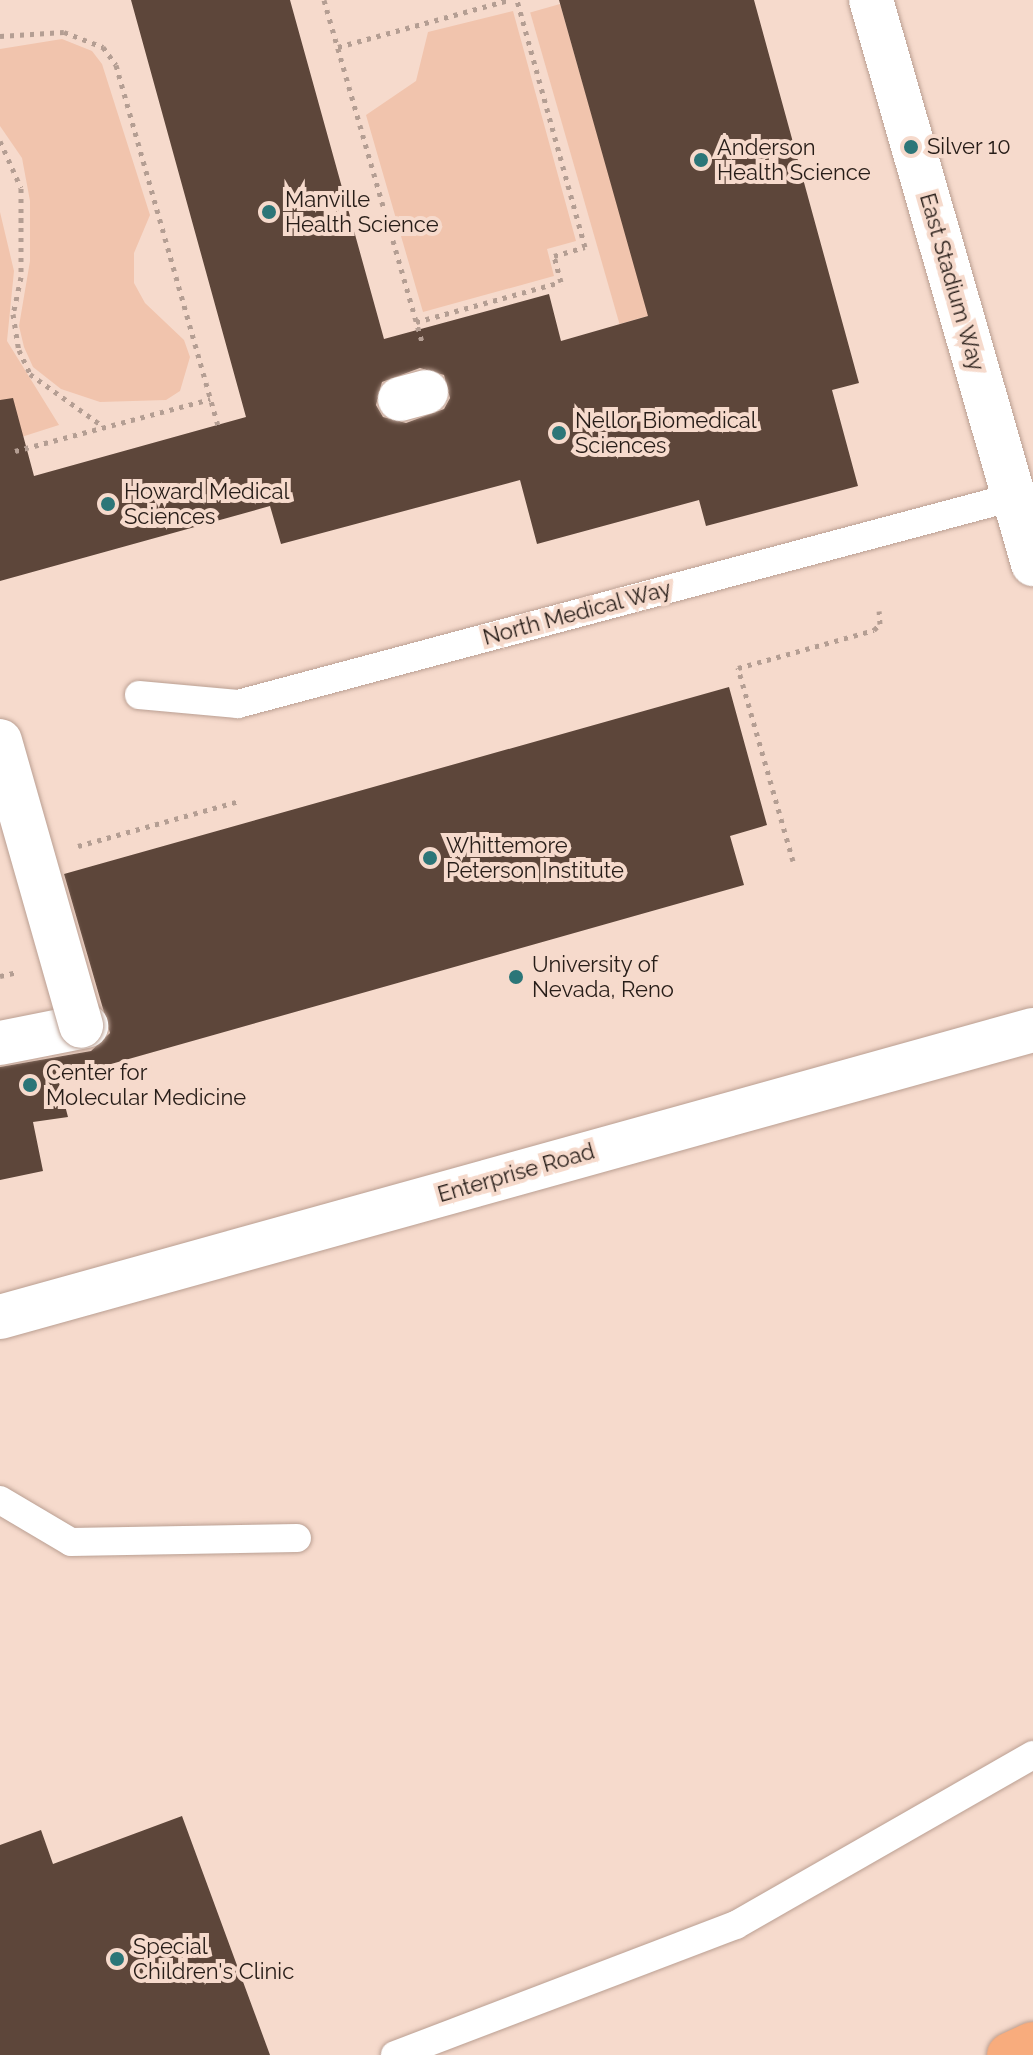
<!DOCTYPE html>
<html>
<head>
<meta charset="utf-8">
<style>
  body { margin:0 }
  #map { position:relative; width:1033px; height:2055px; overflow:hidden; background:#f6dacc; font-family:Raleway,sans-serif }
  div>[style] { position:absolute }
  .green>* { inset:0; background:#f1c4ad; transform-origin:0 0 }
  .building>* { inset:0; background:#5d463a }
  .path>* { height:5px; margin-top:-2.5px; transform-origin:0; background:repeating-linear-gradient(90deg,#b49e93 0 4px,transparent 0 10px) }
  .roads { filter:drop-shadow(0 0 2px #ba9f92) drop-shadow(0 0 2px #ba9f92) }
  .lane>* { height:28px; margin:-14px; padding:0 14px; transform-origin:14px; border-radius:14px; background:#fff }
  .street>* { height:44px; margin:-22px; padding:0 22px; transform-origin:22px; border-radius:22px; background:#fff }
  .primary>* { height:44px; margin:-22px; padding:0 22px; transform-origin:22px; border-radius:22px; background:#f8ac7d }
  .bridges { filter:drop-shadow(0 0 2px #ba9f92) drop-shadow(0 0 2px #ba9f92) }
  .street-bridge>* { height:44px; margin:-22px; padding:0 22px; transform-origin:22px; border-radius:22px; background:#fff }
  .dots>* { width:22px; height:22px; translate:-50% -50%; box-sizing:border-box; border:4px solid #f6dacc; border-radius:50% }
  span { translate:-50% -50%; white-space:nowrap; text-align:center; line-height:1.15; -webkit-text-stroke:8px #f6dacc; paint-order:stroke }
  .poi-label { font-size:22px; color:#271d18 }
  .left { translate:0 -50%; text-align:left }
  .street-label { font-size:22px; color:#271d18 }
</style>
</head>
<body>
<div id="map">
  <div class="green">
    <i style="left:560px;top:4px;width:324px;height:31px;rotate:74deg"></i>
    <i style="clip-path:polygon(513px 11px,576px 241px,547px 249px,554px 276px,423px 312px,366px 115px,416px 81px,428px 32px)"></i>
    <i style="clip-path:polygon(62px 39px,92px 51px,102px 64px,150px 215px,134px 253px,134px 283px,145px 303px,184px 340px,190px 357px,180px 391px,166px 400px,100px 402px,61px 389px,33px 367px,24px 347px,19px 326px,30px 261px,30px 201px,22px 158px,0 126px,0 49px)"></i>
    <i style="clip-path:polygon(0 212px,14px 271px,7px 341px,59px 425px,12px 440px,0 399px)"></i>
  </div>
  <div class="building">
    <i style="clip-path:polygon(evenodd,131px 0,290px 0,384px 339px,549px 294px,561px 341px,648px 316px,559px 0,754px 0,859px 383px,832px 390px,858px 486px,706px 526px,699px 500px,537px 544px,520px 480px,281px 544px,270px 506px,0 581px,0 400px,13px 398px,34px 476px,246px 417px,131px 0,420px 368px,444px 375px,450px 398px,444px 409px,406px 423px,383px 417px,376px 405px,382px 382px,420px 368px)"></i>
    <i style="clip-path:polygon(729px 687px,767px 825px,730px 836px,744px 885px,58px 1079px,68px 1117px,33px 1122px,43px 1171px,0 1180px,0 1067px,91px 1051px,110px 1033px,64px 874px)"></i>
    <i style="clip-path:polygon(182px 1816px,270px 2055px,0 2055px,0 1845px,41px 1830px,53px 1864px)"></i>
  </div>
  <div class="path">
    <i style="left:324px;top:0;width:359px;rotate:74deg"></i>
    <i style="left:0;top:36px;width:64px;rotate:-3.6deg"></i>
    <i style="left:64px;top:32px;width:42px;rotate:21deg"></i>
    <i style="left:103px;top:47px;width:22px;rotate:54deg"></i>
    <i style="left:116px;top:65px;width:374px;rotate:74.2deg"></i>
    <i style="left:338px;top:47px;width:177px;rotate:-15.4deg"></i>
    <i style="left:0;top:141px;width:51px;rotate:65.9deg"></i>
    <i style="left:21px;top:188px;width:89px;rotate:90deg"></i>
    <i style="left:21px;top:277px;width:38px;rotate:102deg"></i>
    <i style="left:13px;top:314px;width:36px;rotate:81deg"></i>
    <i style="left:19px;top:350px;width:26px;rotate:65deg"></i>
    <i style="left:30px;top:374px;width:91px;rotate:35.6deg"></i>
    <i style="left:416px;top:322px;width:150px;rotate:-15.4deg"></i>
    <i style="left:561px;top:282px;width:27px;rotate:-105deg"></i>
    <i style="left:554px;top:256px;width:32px;rotate:-16deg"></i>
    <i style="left:585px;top:247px;width:256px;rotate:-105.4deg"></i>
    <i style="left:15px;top:451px;width:202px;rotate:-14.9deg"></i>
    <i style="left:78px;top:846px;width:167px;rotate:-15.6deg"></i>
    <i style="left:793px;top:861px;width:201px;rotate:-105.9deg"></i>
    <i style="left:738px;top:668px;width:141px;rotate:-15.6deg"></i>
    <i style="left:874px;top:630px;width:8px;rotate:-45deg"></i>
    <i style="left:880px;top:624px;width:13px;rotate:-94deg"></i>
    <i style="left:0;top:976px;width:18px;rotate:-13deg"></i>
  </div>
  <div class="roads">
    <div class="lane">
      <i style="left:139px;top:695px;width:99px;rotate:5.2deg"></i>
      <i style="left:238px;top:704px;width:802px;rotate:-14.95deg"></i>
      <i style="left:0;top:1500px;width:82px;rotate:30.6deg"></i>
      <i style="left:71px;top:1542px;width:226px;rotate:-1deg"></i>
      <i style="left:395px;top:2055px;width:365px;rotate:-20.9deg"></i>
      <i style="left:736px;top:1925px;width:342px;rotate:-29.8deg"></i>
    </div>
    <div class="street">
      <i style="left:871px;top:0;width:587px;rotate:73.97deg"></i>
      <i style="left:400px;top:399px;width:27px;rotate:-15deg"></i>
      <i style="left:0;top:1043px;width:88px;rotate:-11.2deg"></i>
      <i style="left:0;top:1317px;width:1072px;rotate:-15.53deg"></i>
    </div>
    <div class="primary">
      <i style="left:1009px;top:2055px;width:26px;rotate:-25deg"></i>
    </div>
  </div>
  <div class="bridges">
    <div class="street-bridge">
      <i style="left:0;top:741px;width:296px;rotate:74.1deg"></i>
    </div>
  </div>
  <div class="dots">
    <i style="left:911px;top:147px;background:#2c7678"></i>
    <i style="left:701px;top:160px;background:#2c7678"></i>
    <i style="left:269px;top:212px;background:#2c7678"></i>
    <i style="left:559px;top:433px;background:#2c7678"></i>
    <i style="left:108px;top:504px;background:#2c7678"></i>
    <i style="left:430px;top:858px;background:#2c7678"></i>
    <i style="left:516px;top:977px;background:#2c7678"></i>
    <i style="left:30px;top:1085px;background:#2c7678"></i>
    <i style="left:117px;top:1959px;background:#2c7678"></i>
  </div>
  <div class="poi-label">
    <span class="left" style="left:717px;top:160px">Anderson<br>Health Science</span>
    <span class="left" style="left:927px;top:147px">Silver 10</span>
    <span class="left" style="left:285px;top:212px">Manville<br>Health Science</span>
    <span class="left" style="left:575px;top:433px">Nellor Biomedical<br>Sciences</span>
    <span class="left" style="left:124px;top:504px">Howard Medical<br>Sciences</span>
    <span class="left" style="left:446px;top:858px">Whittemore<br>Peterson Institute</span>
    <span class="left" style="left:532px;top:977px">University of<br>Nevada, Reno</span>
    <span class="left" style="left:46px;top:1085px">Center for<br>Molecular Medicine</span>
    <span class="left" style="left:133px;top:1959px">Special<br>Children's Clinic</span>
  </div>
  <div class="street-label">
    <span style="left:952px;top:282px;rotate:74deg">East Stadium Way</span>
    <span style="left:577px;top:613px;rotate:-15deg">North Medical Way</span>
    <span style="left:516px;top:1173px;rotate:-16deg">Enterprise Road</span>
  </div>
</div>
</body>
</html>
